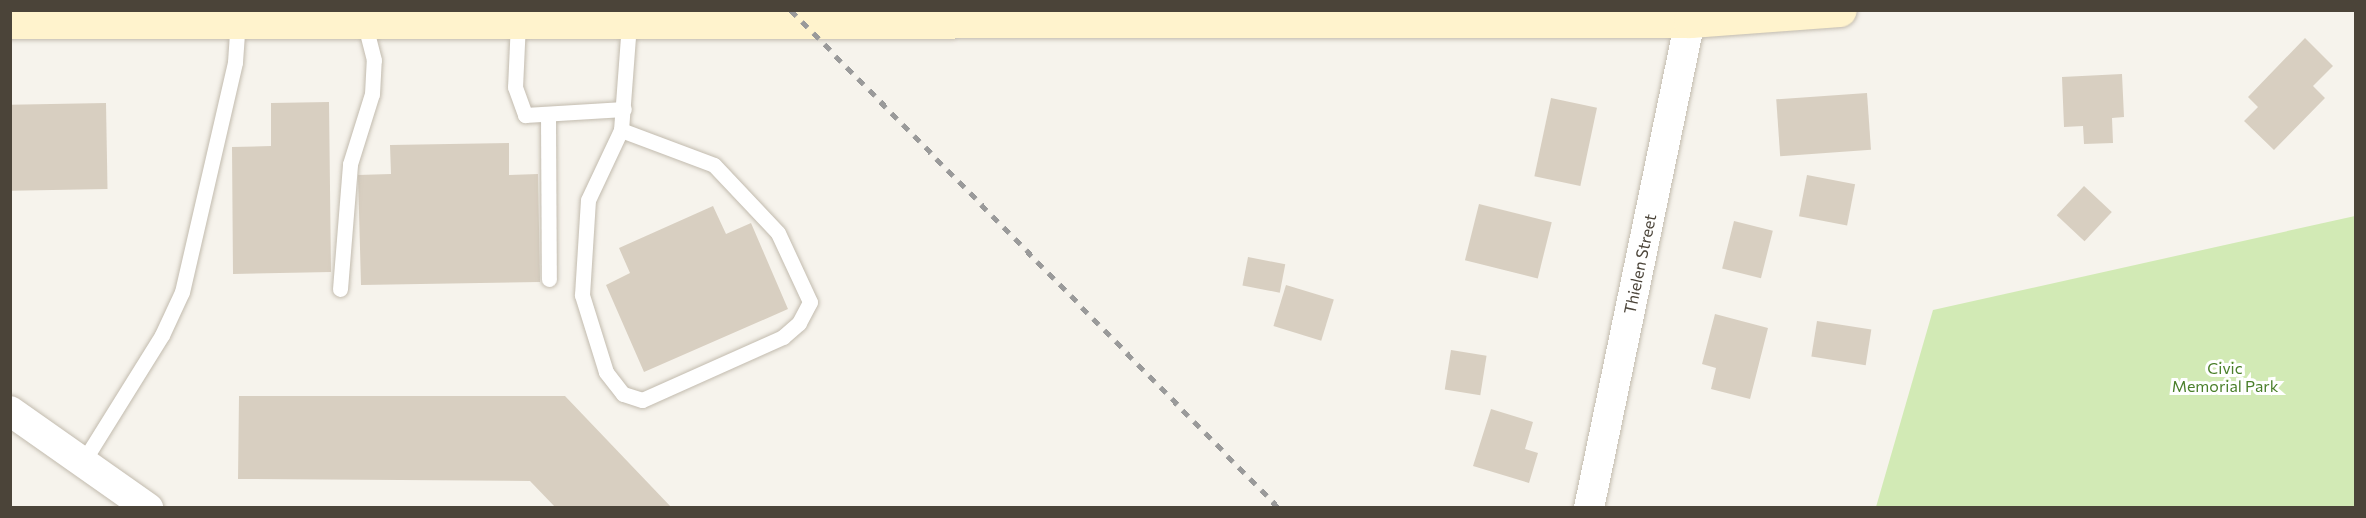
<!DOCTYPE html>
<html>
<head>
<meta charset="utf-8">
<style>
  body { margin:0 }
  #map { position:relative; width:2366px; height:518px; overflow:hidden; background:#f6f3ec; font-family:Commissioner,sans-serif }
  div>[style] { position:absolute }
  .green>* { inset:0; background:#d2eab5 }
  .building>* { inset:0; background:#d8cfc1; transform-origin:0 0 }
  .roads { filter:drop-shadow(0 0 2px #c2bbae) drop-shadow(0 0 2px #c2bbae) }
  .lane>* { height:15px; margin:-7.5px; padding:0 7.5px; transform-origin:7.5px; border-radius:7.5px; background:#fff }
  .street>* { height:30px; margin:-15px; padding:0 15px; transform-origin:15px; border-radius:15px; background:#fff }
  .secondary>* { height:33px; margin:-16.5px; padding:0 16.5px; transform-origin:16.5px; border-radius:16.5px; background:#fff3cd }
  .rail>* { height:4.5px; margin-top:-2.25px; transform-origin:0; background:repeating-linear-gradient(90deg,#9a9a9a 0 8px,transparent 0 16px) }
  span { translate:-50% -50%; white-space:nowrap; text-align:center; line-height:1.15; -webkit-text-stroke:6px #fff; paint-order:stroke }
  .street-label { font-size:16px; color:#4b4439 }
  .park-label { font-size:16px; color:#4a7f2a }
  .frame { position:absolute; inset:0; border:12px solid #4b4439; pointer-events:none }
</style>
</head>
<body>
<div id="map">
  <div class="green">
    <i style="clip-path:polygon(2355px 216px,2355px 507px,1876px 507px,1933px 310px)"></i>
  </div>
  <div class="building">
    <i style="clip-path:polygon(2305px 38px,2333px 66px,2313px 86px,2325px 98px,2274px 150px,2244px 121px,2258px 107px,2248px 97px)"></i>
    <i style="clip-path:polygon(2122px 74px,2124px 117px,2112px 118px,2113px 143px,2084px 144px,2083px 126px,2064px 127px,2062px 77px)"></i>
    <i style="left:1867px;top:93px;width:57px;height:91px;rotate:86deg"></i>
    <i style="left:1551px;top:98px;width:47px;height:80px;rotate:12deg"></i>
    <i style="clip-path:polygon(329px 102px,331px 272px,233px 274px,232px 147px,271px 146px,271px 103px)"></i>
    <i style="left:106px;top:103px;width:86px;height:96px;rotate:89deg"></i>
    <i style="clip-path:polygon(509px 143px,509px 175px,538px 174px,540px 282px,361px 285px,358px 175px,391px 174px,390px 145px)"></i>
    <i style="left:1807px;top:175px;width:49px;height:42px;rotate:11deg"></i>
    <i style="left:2084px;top:186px;width:38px;height:40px;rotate:43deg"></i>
    <i style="left:1479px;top:204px;width:75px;height:58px;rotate:14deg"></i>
    <i style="clip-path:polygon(713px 206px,726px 234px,751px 223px,788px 309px,644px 372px,606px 285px,630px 273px,619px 248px)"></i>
    <i style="left:1734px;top:221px;width:40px;height:49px;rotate:14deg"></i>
    <i style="left:1248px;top:257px;width:38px;height:29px;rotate:11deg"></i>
    <i style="left:1286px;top:285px;width:50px;height:43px;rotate:17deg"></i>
    <i style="clip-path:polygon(1715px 314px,1768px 328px,1750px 399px,1711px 389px,1716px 368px,1702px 364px)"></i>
    <i style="left:1817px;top:321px;width:55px;height:36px;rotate:9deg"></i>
    <i style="left:1451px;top:350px;width:36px;height:40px;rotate:9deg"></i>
    <i style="clip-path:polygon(239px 396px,565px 396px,672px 508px,556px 508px,530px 481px,238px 479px)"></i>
    <i style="clip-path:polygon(1491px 409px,1533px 422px,1525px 449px,1538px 453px,1529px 483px,1473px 466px)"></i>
  </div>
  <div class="roads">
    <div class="lane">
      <i style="left:518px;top:22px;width:65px;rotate:92.6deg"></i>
      <i style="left:515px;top:87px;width:30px;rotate:70deg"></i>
      <i style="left:525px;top:115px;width:99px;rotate:-3.5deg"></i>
      <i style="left:548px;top:115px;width:164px;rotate:89.7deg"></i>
      <i style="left:621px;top:130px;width:99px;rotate:20.6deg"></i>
      <i style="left:714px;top:165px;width:93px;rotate:46.7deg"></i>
      <i style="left:778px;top:233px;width:76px;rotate:65.1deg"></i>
      <i style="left:810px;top:302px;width:24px;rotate:118deg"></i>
      <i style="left:799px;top:323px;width:21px;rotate:139deg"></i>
      <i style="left:783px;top:337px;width:154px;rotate:155.9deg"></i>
      <i style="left:642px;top:400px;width:20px;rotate:-162deg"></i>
      <i style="left:623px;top:394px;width:28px;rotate:-128deg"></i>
      <i style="left:606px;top:372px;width:81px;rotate:-107.3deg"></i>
      <i style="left:582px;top:295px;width:95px;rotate:-86.4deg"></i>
      <i style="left:588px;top:200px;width:77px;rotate:-64.8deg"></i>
      <i style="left:621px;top:130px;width:107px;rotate:-85.7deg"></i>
      <i style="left:340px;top:289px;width:125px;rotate:-85.4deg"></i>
      <i style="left:350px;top:164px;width:73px;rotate:-72.6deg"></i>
      <i style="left:372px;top:94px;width:34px;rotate:-87deg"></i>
      <i style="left:374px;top:60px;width:40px;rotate:-104.4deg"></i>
      <i style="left:83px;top:462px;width:150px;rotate:-58.1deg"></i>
      <i style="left:162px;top:335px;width:47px;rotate:-65.1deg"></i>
      <i style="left:182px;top:292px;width:236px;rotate:-77deg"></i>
      <i style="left:235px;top:62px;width:39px;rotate:-86deg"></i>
    </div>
    <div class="street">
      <i style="left:10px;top:411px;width:169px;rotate:35.1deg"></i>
      <i style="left:1589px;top:508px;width:497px;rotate:-78.3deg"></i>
    </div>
    <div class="secondary">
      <i style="left:10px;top:22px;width:1680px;rotate:-0.03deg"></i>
      <i style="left:1690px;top:21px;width:150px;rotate:-4.2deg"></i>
    </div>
  </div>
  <div class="rail">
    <i style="left:791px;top:10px;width:697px;rotate:45.58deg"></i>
  </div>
  <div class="street-label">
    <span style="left:1640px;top:264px;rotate:-78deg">Thielen Street</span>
  </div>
  <div class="park-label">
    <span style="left:2225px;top:377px">Civic<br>Memorial Park</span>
  </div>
  <div class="frame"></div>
</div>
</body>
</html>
